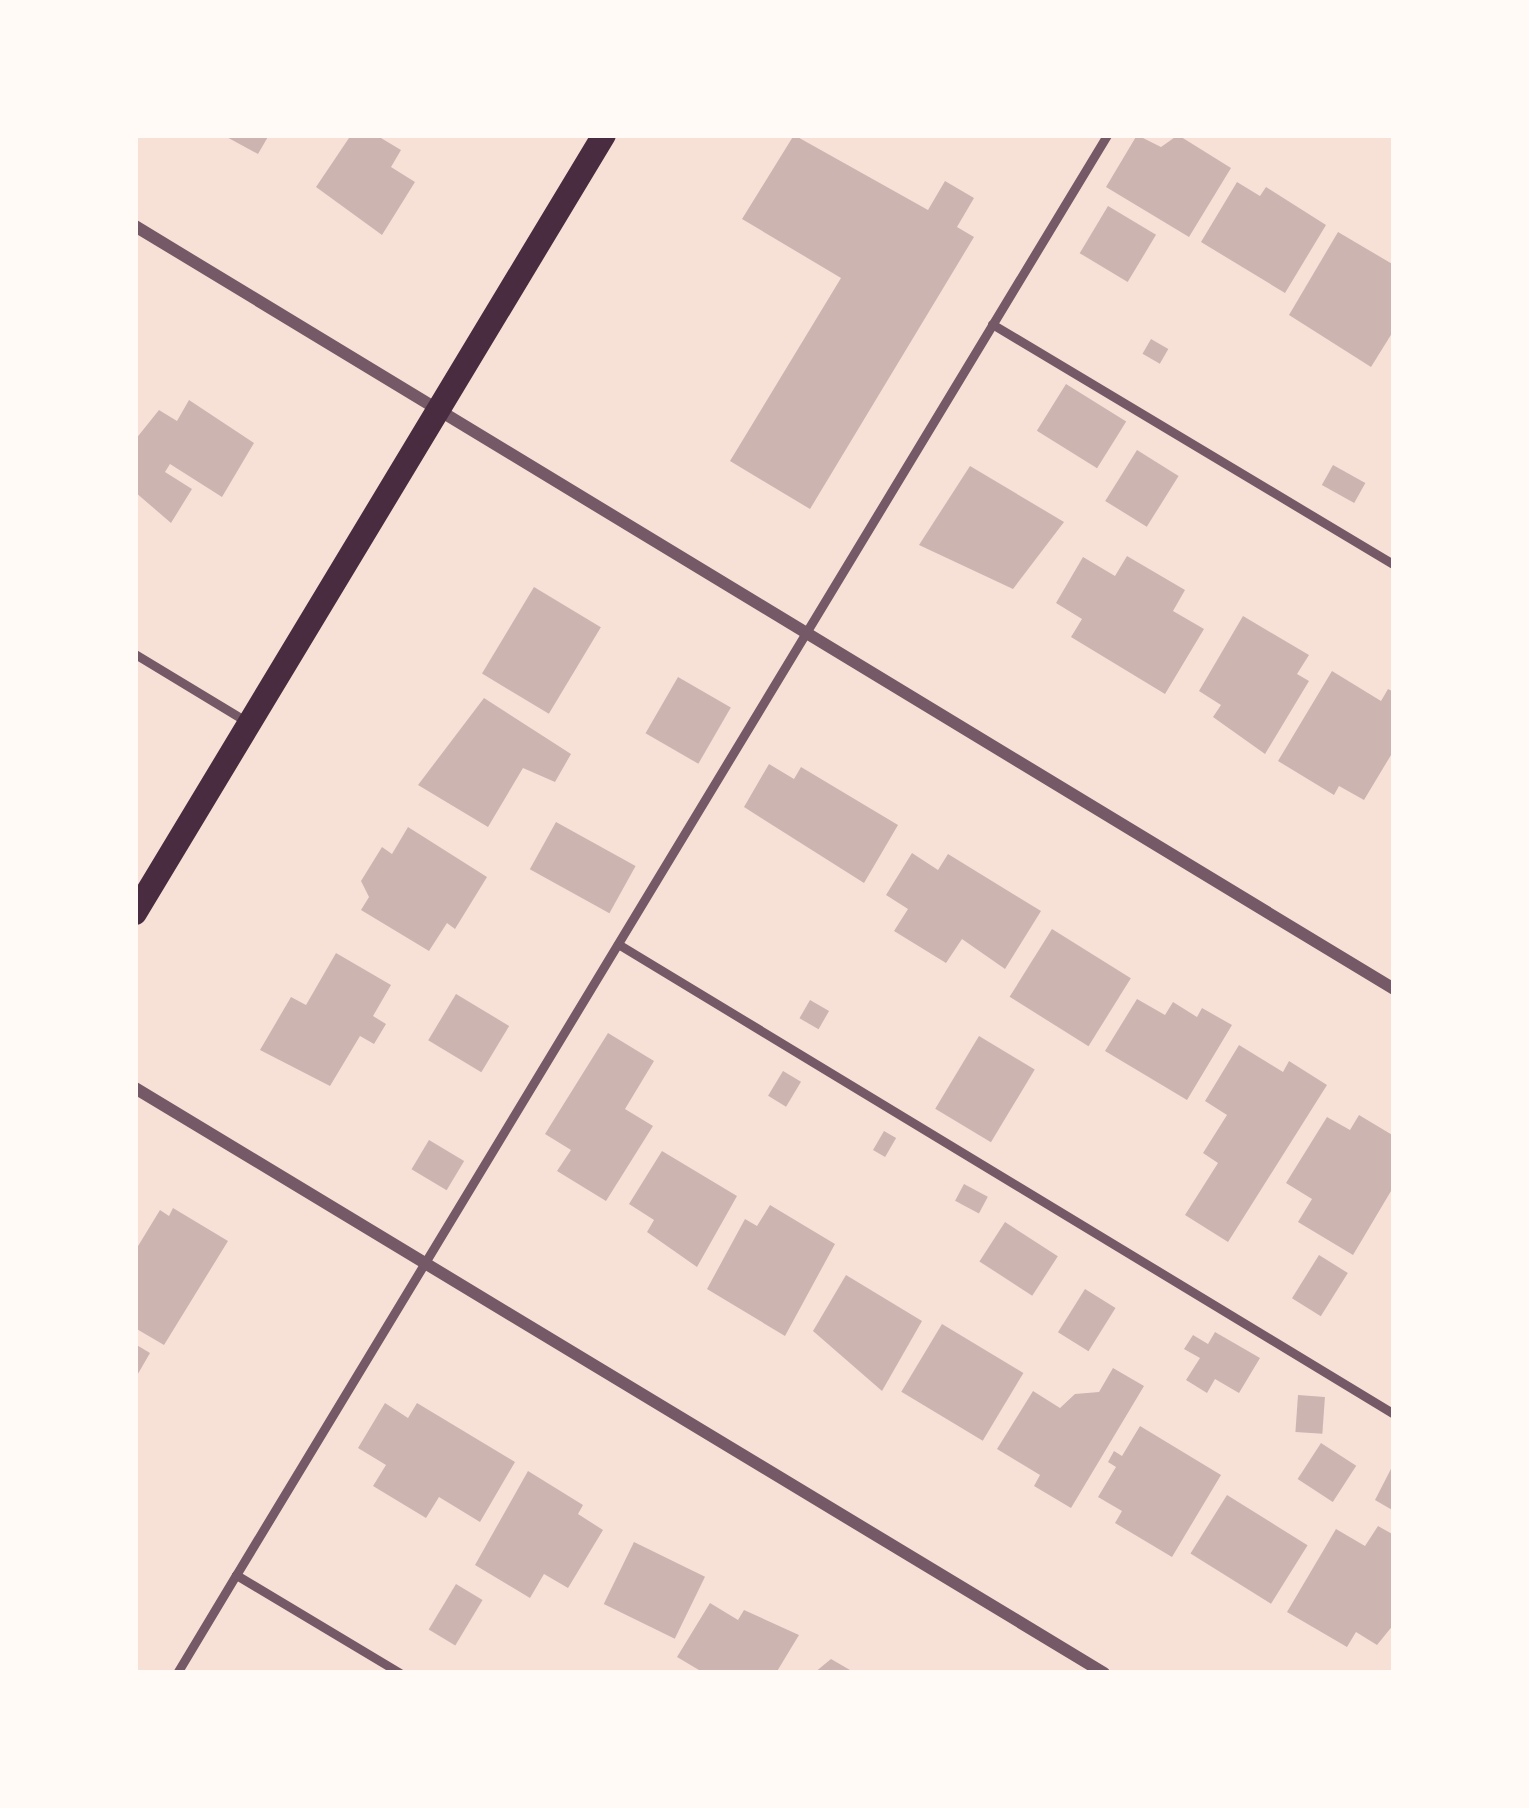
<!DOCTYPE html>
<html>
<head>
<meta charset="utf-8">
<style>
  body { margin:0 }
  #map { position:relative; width:1529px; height:1808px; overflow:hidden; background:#f7e1d7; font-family:Quicksand,sans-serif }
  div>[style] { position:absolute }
  .building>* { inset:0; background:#ccb4b1; transform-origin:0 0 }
  .service>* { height:9px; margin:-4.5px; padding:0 4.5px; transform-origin:4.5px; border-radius:4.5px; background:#755966 }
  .minor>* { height:12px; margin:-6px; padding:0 6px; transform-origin:6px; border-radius:6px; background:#755966 }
  .secondary>* { height:24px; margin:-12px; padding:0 12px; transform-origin:12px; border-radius:12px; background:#4a2c40 }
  span { translate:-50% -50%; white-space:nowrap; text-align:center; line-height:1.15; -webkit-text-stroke:12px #fffaf5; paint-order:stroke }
  .frame { position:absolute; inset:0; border:138px solid #fffaf5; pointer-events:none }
</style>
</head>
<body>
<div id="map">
  <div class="building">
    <i style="clip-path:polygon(223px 135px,269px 135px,258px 154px)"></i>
    <i style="clip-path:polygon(351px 135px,376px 135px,401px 150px,391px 167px,415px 182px,382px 235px,316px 187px)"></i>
    <i style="clip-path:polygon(794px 135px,928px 210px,945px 181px,974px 198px,957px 227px,974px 237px,810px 509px,730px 461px,841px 278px,742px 219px)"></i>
    <i style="clip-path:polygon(1137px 135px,1161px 147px,1178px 135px,1231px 168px,1189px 237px,1106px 187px)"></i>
    <i style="clip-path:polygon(1237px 182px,1260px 196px,1266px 187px,1326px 225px,1285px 293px,1201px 242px)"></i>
    <i style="left:1108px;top:206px;width:56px;height:55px;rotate:31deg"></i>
    <i style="clip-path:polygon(1338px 232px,1394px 265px,1394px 330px,1371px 367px,1289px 315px)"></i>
    <i style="left:1151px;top:339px;width:20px;height:17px;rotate:30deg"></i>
    <i style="left:1066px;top:384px;width:71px;height:55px;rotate:32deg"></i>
    <i style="clip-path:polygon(189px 400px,254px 443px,222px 497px,170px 464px,165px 472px,192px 489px,171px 523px,135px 492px,135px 440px,159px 410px,177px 421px)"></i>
    <i style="left:1137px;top:450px;width:49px;height:60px;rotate:32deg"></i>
    <i style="left:1333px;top:465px;width:37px;height:23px;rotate:29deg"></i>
    <i style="clip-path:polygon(970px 466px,1064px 522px,1013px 589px,919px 545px)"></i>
    <i style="clip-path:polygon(1127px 556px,1185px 590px,1173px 611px,1204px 629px,1165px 694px,1071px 637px,1082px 619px,1056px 603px,1083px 557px,1115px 576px)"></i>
    <i style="left:534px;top:587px;width:78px;height:101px;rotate:31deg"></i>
    <i style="clip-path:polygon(1243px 616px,1309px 655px,1297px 674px,1309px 681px,1265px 754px,1213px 717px,1221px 705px,1199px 691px)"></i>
    <i style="clip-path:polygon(1332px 671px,1381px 701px,1388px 689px,1394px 692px,1394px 750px,1364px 800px,1339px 786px,1334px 795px,1278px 761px)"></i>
    <i style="left:678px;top:677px;width:61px;height:65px;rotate:30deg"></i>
    <i style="clip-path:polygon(484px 698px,571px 754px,555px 782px,523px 768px,488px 827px,418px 785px)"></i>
    <i style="clip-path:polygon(769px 764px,794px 779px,801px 767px,898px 825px,864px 883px,744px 807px)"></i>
    <i style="left:556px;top:822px;width:91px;height:54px;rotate:29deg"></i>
    <i style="clip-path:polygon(408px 827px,487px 877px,455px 929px,447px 923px,429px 951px,361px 910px,369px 897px,361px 881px,382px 847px,392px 854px)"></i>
    <i style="clip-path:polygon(912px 853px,938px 870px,948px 854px,1041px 911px,1005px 969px,962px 939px,946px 963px,894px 931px,908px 909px,886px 895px)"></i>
    <i style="left:1052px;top:929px;width:93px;height:80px;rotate:32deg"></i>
    <i style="clip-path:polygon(336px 953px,391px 985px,373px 1016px,386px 1024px,374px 1044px,360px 1036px,330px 1086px,260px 1050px,291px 997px,306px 1005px)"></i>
    <i style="left:456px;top:994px;width:62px;height:54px;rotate:31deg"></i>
    <i style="clip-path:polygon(1137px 999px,1165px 1015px,1173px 1002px,1197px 1017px,1202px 1008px,1232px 1025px,1187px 1100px,1105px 1051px)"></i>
    <i style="left:810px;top:1000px;width:22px;height:21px;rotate:30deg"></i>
    <i style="clip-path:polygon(608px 1033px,654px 1061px,625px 1109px,653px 1126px,606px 1201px,557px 1171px,571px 1150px,545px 1134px)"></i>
    <i style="left:979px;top:1036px;width:65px;height:85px;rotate:31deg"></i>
    <i style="clip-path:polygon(1239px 1045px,1283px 1072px,1289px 1061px,1327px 1085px,1228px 1242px,1185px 1215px,1218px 1163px,1203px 1153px,1227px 1115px,1205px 1101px)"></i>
    <i style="left:783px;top:1071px;width:21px;height:29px;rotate:31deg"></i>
    <i style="clip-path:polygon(1359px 1115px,1394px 1136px,1394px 1186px,1353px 1255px,1298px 1222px,1312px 1199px,1286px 1183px,1327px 1117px,1350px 1130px)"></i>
    <i style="left:884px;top:1131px;width:14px;height:22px;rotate:30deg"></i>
    <i style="left:429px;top:1140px;width:41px;height:34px;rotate:31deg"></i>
    <i style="clip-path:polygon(662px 1151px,737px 1196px,697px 1267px,647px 1232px,654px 1220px,629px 1204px)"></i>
    <i style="left:964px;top:1184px;width:27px;height:19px;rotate:28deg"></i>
    <i style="clip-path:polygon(770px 1205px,835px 1244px,785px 1336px,707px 1289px,745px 1219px,757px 1226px)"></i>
    <i style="clip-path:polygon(173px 1208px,228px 1241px,164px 1345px,135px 1328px,135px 1251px,160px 1210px,169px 1216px)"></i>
    <i style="left:1005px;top:1222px;width:63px;height:47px;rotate:33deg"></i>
    <i style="left:1319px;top:1255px;width:34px;height:51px;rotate:32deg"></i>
    <i style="clip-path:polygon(846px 1275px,922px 1321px,882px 1391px,813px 1331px)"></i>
    <i style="left:1085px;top:1289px;width:36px;height:51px;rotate:32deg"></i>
    <i style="left:942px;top:1324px;width:95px;height:79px;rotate:31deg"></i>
    <i style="clip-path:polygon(1215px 1332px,1260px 1358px,1239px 1393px,1215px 1379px,1207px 1393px,1186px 1380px,1200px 1358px,1184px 1349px,1193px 1335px,1208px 1344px)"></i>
    <i style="clip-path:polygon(135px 1344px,150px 1353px,135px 1379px)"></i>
    <i style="clip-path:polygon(1113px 1368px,1144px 1386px,1071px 1508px,1034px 1486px,1040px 1475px,997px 1449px,1033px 1391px,1060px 1408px,1075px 1394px,1099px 1392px)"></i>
    <i style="left:1298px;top:1395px;width:27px;height:37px;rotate:4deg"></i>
    <i style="clip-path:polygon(385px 1403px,408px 1418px,417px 1403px,515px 1462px,480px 1522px,439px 1497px,426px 1518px,373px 1486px,386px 1465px,358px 1448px)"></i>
    <i style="clip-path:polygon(1140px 1426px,1221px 1475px,1172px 1557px,1115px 1523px,1122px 1511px,1098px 1497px,1116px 1467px,1108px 1462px,1114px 1451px,1122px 1456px)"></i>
    <i style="left:1321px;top:1443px;width:42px;height:43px;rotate:33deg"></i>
    <i style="clip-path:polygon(1394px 1463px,1394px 1511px,1375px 1500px)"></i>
    <i style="clip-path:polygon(528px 1471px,583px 1505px,578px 1514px,603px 1530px,568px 1588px,544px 1574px,530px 1598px,475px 1565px)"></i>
    <i style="left:1227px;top:1495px;width:95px;height:69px;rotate:32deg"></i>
    <i style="clip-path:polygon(1378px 1526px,1394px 1535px,1394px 1624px,1377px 1645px,1356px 1632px,1347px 1647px,1287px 1612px,1336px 1529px,1365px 1546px)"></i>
    <i style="left:634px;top:1542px;width:79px;height:69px;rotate:26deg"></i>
    <i style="left:456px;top:1584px;width:31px;height:53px;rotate:31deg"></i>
    <i style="clip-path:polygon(710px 1603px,738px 1620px,744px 1610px,799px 1635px,776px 1673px,704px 1673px,677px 1657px)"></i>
    <i style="clip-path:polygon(831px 1659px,850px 1670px,862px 1673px,814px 1673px)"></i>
  </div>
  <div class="service">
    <i style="left:992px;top:324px;width:469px;rotate:30.9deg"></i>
    <i style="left:135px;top:654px;width:133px;rotate:31.2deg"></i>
    <i style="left:618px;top:944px;width:907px;rotate:31.2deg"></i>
    <i style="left:177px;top:1673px;width:114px;rotate:-59deg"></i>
    <i style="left:400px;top:1673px;width:191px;rotate:-149.1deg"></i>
    <i style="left:236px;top:1575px;width:1683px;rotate:-58.83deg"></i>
  </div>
  <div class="minor">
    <i style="left:135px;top:226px;width:1472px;rotate:31.22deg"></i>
    <i style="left:135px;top:1088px;width:1132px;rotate:31.12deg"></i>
  </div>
  <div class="secondary">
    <i style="left:135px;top:913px;width:908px;rotate:-58.92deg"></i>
  </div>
  <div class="frame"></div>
</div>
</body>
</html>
